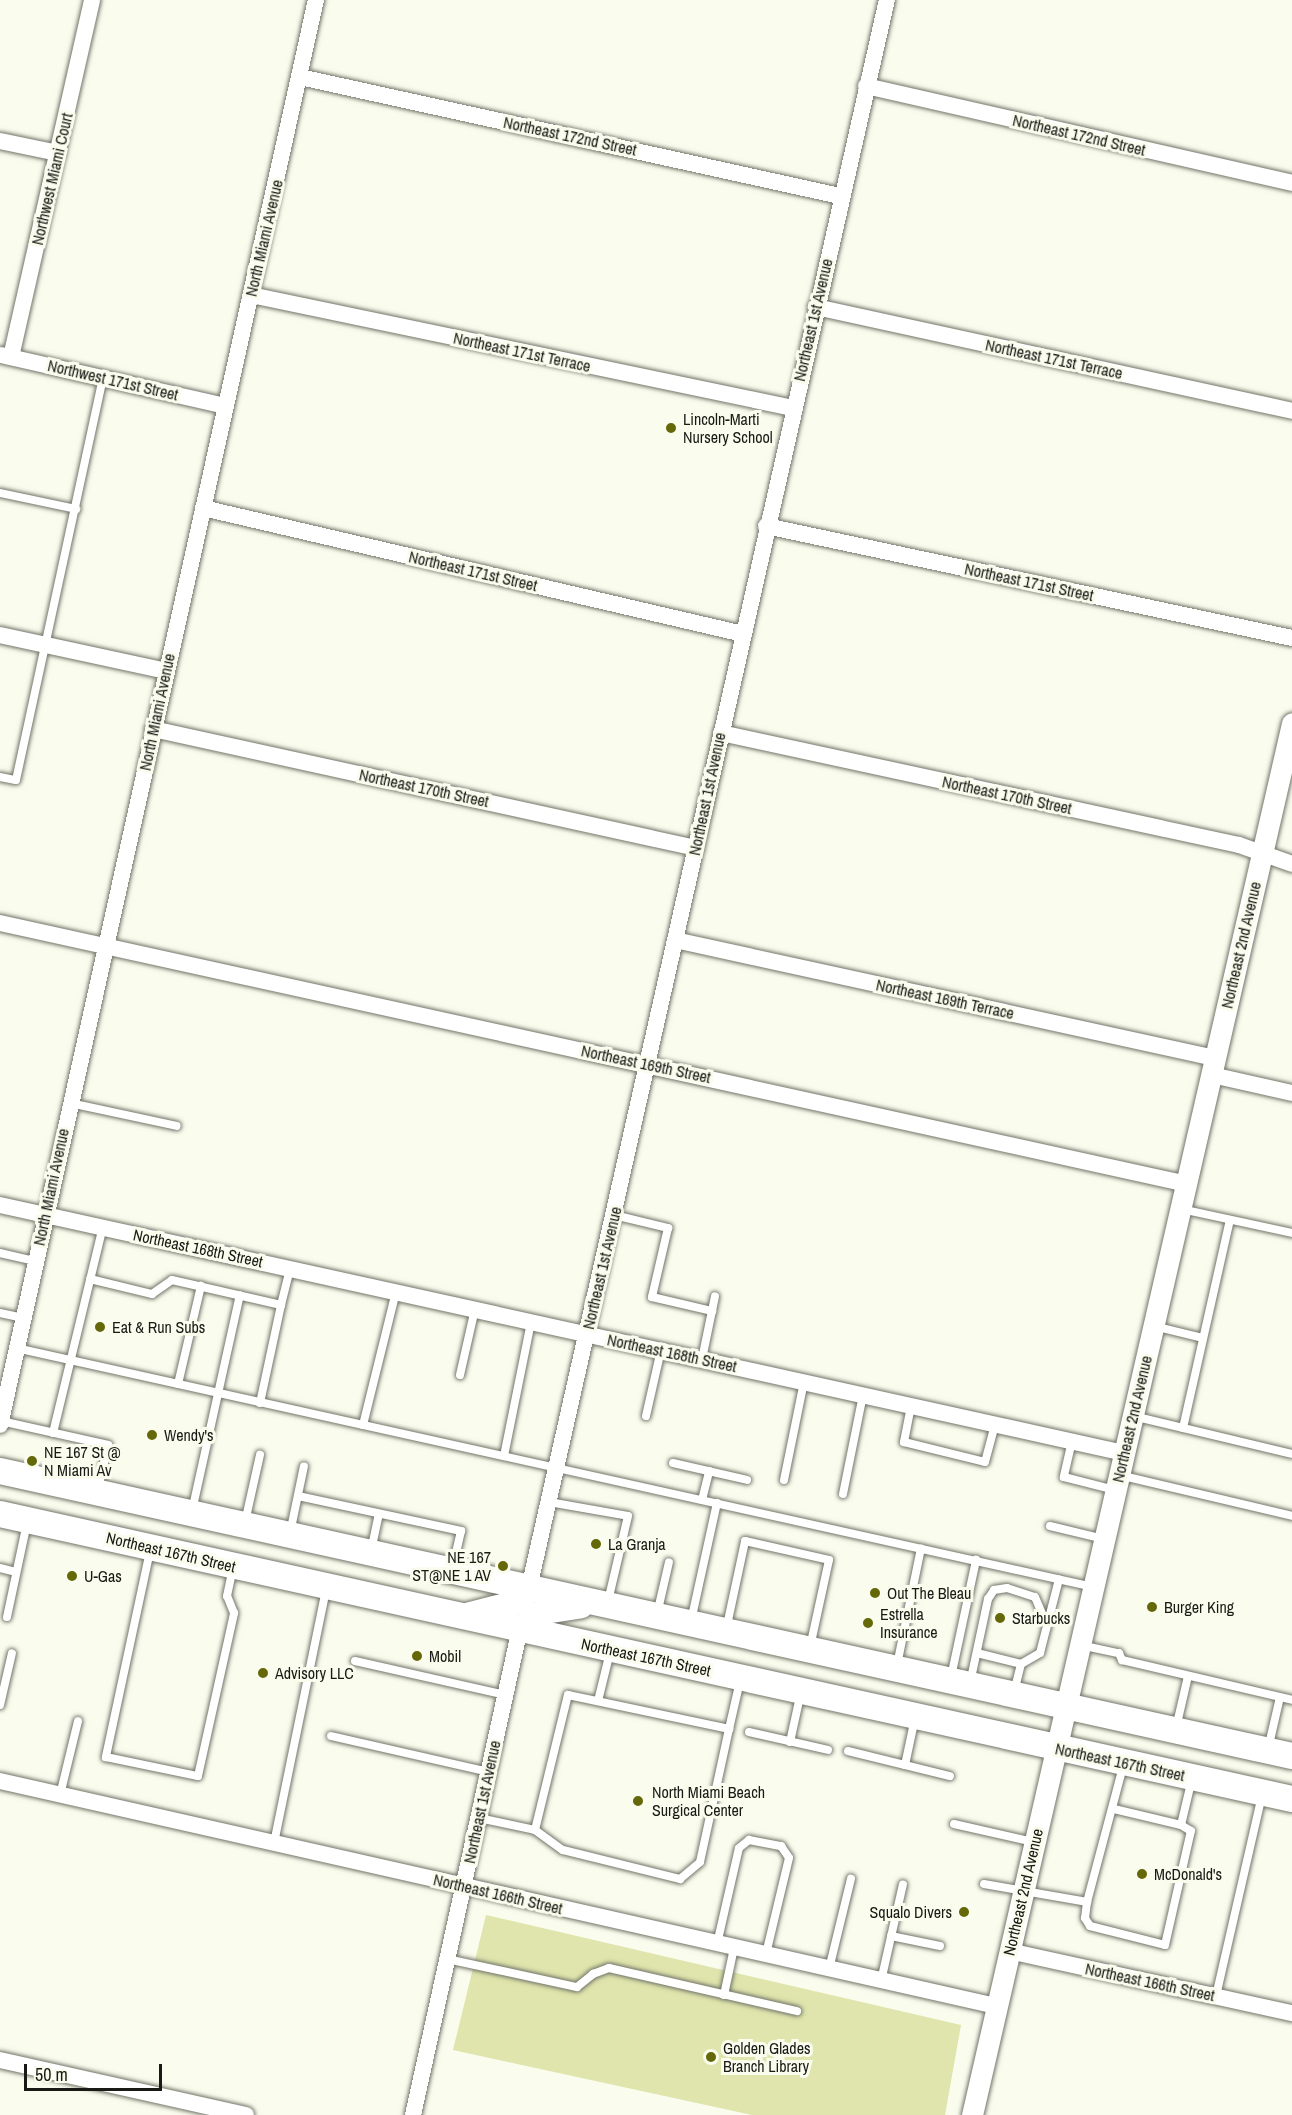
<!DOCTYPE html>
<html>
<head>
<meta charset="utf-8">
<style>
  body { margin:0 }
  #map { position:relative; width:1292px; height:2115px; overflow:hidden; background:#fafcee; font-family:"Archivo Narrow",sans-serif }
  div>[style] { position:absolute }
  .green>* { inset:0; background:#dfe5ac }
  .roads { filter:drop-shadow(0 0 2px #727468) drop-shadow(0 0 2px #727468) }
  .service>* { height:8px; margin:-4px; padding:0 4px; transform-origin:4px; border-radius:4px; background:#fff }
  .minor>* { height:16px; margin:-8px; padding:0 8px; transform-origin:8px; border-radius:8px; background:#fff }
  .tertiary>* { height:21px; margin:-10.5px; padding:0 10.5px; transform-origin:10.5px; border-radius:10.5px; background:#fff }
  .primary>* { height:26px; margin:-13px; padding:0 13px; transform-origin:13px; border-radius:13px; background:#fff }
  .dots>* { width:16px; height:16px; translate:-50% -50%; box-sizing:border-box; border:3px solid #fafcee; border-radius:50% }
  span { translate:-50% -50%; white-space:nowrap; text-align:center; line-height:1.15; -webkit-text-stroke:6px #fafcee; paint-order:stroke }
  .street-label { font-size:16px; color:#191a15 }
  .poi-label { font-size:16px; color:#191a15 }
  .left { translate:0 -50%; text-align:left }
  .right { translate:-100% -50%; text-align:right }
  .scale { position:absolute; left:24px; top:2064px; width:138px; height:27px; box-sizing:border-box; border:3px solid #191a15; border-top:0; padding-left:8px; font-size:18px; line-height:21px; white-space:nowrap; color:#191a15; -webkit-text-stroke:4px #fafcee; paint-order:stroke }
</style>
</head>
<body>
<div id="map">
  <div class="green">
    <i style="clip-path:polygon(486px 1915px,961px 2025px,945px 2115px,752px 2115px,453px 2050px)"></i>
  </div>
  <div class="roads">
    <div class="service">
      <i style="left:0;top:493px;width:78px;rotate:11.9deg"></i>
      <i style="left:0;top:777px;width:16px;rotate:11deg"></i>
      <i style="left:16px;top:780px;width:411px;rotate:-77.8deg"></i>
      <i style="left:70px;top:1103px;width:109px;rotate:12.1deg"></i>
      <i style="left:1181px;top:1209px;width:114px;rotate:12.2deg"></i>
      <i style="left:614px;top:1215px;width:56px;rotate:13.5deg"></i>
      <i style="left:668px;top:1228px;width:71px;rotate:103.1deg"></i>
      <i style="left:652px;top:1297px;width:62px;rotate:13.1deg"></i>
      <i style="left:0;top:1253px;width:36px;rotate:13deg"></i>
      <i style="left:90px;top:1279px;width:64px;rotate:13.6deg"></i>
      <i style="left:152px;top:1294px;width:24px;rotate:-35deg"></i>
      <i style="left:172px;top:1280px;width:112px;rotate:12.9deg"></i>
      <i style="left:281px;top:1305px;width:38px;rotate:-76deg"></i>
      <i style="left:0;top:1313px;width:24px;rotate:12deg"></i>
      <i style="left:1154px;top:1326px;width:50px;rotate:13.8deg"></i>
      <i style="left:16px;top:1348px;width:1103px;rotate:12.51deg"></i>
      <i style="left:702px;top:1359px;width:64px;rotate:-78.3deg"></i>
      <i style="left:460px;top:1375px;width:68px;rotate:-77.2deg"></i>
      <i style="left:178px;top:1384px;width:101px;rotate:-76.8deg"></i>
      <i style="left:260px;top:1403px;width:100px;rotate:-77.9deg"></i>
      <i style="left:911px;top:1406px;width:37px;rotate:101deg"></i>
      <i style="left:904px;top:1442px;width:83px;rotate:13.9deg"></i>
      <i style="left:985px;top:1462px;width:39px;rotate:-75deg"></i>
      <i style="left:646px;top:1416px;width:68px;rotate:-77.2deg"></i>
      <i style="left:1133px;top:1416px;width:163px;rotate:13.4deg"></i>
      <i style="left:1px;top:1421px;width:110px;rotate:12.6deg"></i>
      <i style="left:108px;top:1445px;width:45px;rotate:102.8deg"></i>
      <i style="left:363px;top:1425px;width:137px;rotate:-76.1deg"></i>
      <i style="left:1183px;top:1428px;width:213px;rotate:-77.3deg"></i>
      <i style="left:53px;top:1433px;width:212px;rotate:-76.4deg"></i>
      <i style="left:1072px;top:1441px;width:37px;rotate:103deg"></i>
      <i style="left:1064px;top:1477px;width:53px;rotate:14.3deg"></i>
      <i style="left:504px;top:1456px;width:137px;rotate:-78.6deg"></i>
      <i style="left:673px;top:1463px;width:76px;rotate:12.9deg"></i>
      <i style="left:1119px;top:1475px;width:178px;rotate:13.3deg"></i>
      <i style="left:784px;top:1480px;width:100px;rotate:-78.5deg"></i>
      <i style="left:843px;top:1494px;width:101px;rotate:-78.6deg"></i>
      <i style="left:298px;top:1496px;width:167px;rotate:12.1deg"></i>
      <i style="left:461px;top:1531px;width:37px;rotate:103deg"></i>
      <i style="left:702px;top:1500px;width:30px;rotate:-76deg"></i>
      <i style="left:549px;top:1502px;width:80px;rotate:10deg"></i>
      <i style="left:628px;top:1516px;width:87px;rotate:103.2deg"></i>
      <i style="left:192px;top:1511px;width:221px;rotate:-77.5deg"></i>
      <i style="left:245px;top:1522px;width:69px;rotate:-77.4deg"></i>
      <i style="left:1050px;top:1526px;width:56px;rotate:13.5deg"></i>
      <i style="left:290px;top:1533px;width:68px;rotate:-78.2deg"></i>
      <i style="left:150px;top:1551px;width:211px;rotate:102.1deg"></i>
      <i style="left:106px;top:1757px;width:94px;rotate:11.7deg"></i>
      <i style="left:198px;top:1776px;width:167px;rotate:-77.5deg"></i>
      <i style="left:234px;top:1613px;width:18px;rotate:-112deg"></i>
      <i style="left:227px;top:1596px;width:30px;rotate:-78deg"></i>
      <i style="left:371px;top:1551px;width:38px;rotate:-78deg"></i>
      <i style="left:0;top:1568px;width:16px;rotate:14deg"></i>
      <i style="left:657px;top:1614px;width:53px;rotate:-77deg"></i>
      <i style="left:7px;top:1617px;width:96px;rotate:-78deg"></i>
      <i style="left:691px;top:1621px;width:121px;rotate:-77.6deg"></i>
      <i style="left:726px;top:1630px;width:91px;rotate:-77.9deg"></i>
      <i style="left:745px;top:1541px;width:86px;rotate:12.7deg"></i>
      <i style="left:829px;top:1560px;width:89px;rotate:102.3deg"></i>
      <i style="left:1080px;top:1645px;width:40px;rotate:12deg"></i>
      <i style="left:1119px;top:1653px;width:8px;rotate:67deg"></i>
      <i style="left:1122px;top:1660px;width:175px;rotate:13.2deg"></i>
      <i style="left:977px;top:1653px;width:45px;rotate:14deg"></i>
      <i style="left:355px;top:1661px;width:155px;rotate:12.7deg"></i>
      <i style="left:897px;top:1665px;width:119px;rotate:-78.4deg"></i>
      <i style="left:951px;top:1677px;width:120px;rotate:-77.9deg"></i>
      <i style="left:970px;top:1683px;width:86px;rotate:-77.9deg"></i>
      <i style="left:988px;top:1599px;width:11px;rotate:-56deg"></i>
      <i style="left:994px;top:1590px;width:13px;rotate:-9deg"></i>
      <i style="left:1007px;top:1588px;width:29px;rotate:18deg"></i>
      <i style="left:1035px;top:1597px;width:30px;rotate:67deg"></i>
      <i style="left:1014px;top:1692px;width:29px;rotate:-76deg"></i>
      <i style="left:1021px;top:1664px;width:22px;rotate:-30deg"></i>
      <i style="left:1040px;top:1653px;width:76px;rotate:-75.6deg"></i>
      <i style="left:598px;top:1701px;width:50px;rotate:-76.2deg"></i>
      <i style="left:0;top:1705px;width:53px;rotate:-77deg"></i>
      <i style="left:1176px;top:1728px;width:53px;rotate:-77deg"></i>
      <i style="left:749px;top:1732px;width:81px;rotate:12.8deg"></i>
      <i style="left:331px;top:1736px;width:162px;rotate:12.8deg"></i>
      <i style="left:790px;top:1742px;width:51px;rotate:-77.6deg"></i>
      <i style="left:1268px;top:1749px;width:53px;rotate:-77deg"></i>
      <i style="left:848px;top:1751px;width:105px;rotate:13.8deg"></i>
      <i style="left:905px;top:1765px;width:48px;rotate:-78deg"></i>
      <i style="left:60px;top:1795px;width:76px;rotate:-76.3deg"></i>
      <i style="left:1114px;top:1809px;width:69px;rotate:13.4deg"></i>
      <i style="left:1181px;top:1825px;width:47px;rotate:-76.6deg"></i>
      <i style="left:479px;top:1818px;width:57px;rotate:12.1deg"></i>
      <i style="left:535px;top:1830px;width:34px;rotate:36deg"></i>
      <i style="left:563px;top:1850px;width:121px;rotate:13.9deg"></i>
      <i style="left:680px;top:1879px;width:26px;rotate:-40deg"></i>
      <i style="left:700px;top:1862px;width:136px;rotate:-77.7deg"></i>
      <i style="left:954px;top:1824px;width:82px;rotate:12.7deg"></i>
      <i style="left:535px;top:1830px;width:139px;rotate:-76.3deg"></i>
      <i style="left:568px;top:1695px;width:165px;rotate:11.9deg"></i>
      <i style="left:729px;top:1729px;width:49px;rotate:-77.1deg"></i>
      <i style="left:274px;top:1843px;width:258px;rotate:-78.4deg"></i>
      <i style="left:984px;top:1884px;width:105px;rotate:9.9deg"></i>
      <i style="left:1087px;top:1902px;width:144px;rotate:-75.1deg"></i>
      <i style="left:1087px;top:1902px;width:16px;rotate:97deg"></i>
      <i style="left:1085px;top:1918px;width:9px;rotate:58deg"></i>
      <i style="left:1090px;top:1926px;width:77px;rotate:14.2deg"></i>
      <i style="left:1165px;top:1945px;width:117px;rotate:-77.2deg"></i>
      <i style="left:1191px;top:1831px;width:12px;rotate:-149deg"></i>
      <i style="left:891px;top:1936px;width:50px;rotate:11.5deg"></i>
      <i style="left:717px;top:1944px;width:98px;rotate:-77.1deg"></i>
      <i style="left:739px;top:1848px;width:13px;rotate:-39deg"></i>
      <i style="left:749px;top:1840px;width:33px;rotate:11deg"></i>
      <i style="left:781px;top:1846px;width:14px;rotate:56deg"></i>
      <i style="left:789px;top:1858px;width:99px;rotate:103.5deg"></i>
      <i style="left:447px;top:1959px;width:133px;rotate:12.2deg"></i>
      <i style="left:577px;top:1987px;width:21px;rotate:-39deg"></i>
      <i style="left:593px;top:1974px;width:17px;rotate:-21deg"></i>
      <i style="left:609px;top:1968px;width:193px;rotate:12.9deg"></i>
      <i style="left:829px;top:1969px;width:93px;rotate:-76.3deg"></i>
      <i style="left:881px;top:1981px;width:99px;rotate:-77.2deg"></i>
      <i style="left:724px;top:1995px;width:48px;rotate:-78deg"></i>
      <i style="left:1216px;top:1996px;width:206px;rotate:-77.1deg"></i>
    </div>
    <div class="minor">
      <i style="left:300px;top:77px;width:553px;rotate:12.43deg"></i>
      <i style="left:866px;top:86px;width:437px;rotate:12.8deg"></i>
      <i style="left:0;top:141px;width:59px;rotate:11.7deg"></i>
      <i style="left:251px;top:295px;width:554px;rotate:11.78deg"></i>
      <i style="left:816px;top:307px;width:487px;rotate:12.3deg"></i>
      <i style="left:1px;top:355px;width:230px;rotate:12.8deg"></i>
      <i style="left:11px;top:357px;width:366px;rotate:-77.2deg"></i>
      <i style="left:203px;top:508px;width:555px;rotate:13.13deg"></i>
      <i style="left:766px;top:526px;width:538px;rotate:12.02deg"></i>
      <i style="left:0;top:635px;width:170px;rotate:12.2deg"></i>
      <i style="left:153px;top:729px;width:556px;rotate:12.36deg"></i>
      <i style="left:721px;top:733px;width:530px;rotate:12.2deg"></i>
      <i style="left:1239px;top:845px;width:56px;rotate:19.7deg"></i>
      <i style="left:0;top:923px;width:1215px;rotate:12.4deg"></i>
      <i style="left:675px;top:940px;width:553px;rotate:12.33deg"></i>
      <i style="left:1212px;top:1075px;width:82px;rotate:12.7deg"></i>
      <i style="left:0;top:1205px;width:1151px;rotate:12.44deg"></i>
      <i style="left:0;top:1425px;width:1460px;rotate:-77.5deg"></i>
      <i style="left:529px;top:1588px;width:1628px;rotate:-77.3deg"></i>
      <i style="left:0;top:1781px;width:1021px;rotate:12.73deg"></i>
      <i style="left:1009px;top:1951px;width:290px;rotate:12.4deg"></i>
      <i style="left:0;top:2060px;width:252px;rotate:12.6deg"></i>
      <i style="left:413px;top:2115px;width:498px;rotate:-77.6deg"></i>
    </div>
    <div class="tertiary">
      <i style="left:972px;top:2115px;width:1428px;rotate:-77.05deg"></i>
    </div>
    <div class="primary">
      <i style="left:0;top:1471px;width:1323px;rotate:12.44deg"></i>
      <i style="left:0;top:1514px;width:1323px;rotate:12.44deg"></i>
      <i style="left:470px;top:1615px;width:37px;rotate:-14deg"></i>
      <i style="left:506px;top:1606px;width:17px;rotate:-25deg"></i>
      <i style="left:521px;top:1599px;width:14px;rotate:-54deg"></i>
      <i style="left:520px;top:1629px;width:31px;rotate:-36deg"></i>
      <i style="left:545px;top:1611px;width:36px;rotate:-9deg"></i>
    </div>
  </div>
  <div class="dots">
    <i style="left:671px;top:428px;background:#646808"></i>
    <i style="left:100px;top:1327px;background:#646808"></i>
    <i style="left:152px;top:1435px;background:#646808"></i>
    <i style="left:32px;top:1461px;background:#646808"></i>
    <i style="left:596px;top:1544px;background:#646808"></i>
    <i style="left:503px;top:1566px;background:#646808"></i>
    <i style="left:72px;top:1576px;background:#646808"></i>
    <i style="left:875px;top:1593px;background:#646808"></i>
    <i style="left:1152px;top:1607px;background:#646808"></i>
    <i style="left:1000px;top:1618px;background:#646808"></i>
    <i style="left:868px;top:1623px;background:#646808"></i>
    <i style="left:417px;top:1656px;background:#646808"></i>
    <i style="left:263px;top:1673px;background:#646808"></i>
    <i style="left:638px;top:1801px;background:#646808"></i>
    <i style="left:1142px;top:1874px;background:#646808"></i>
    <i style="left:964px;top:1912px;background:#646808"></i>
    <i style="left:711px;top:2057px;background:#646808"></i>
  </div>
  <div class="street-label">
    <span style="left:1079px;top:135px;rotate:13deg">Northeast 172nd Street</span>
    <span style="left:570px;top:136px;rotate:12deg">Northeast 172nd Street</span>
    <span style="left:52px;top:179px;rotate:-77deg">Northwest Miami Court</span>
    <span style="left:264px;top:238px;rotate:-77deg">North Miami Avenue</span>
    <span style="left:813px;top:320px;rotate:-77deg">Northeast 1st Avenue</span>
    <span style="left:522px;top:352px;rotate:12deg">Northeast 171st Terrace</span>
    <span style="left:1054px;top:359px;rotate:12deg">Northeast 171st Terrace</span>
    <span style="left:113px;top:380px;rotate:13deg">Northwest 171st Street</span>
    <span style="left:473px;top:571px;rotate:13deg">Northeast 171st Street</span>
    <span style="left:1029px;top:582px;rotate:12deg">Northeast 171st Street</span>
    <span style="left:157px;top:712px;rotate:-78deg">North Miami Avenue</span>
    <span style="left:424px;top:788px;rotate:12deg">Northeast 170th Street</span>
    <span style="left:707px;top:794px;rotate:-78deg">Northeast 1st Avenue</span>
    <span style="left:1007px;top:795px;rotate:12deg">Northeast 170th Street</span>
    <span style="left:1241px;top:945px;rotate:-77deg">Northeast 2nd Avenue</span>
    <span style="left:945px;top:999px;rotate:12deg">Northeast 169th Terrace</span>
    <span style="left:646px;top:1064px;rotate:12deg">Northeast 169th Street</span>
    <span style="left:51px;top:1187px;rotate:-78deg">North Miami Avenue</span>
    <span style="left:198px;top:1248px;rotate:12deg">Northeast 168th Street</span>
    <span style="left:602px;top:1268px;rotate:-77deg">Northeast 1st Avenue</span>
    <span style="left:672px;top:1353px;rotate:12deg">Northeast 168th Street</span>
    <span style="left:1132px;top:1419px;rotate:-77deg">Northeast 2nd Avenue</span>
    <span style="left:171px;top:1552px;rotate:13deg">Northeast 167th Street</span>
    <span style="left:646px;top:1657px;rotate:12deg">Northeast 167th Street</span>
    <span style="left:1120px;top:1762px;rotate:12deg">Northeast 167th Street</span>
    <span style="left:482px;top:1802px;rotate:-78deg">Northeast 1st Avenue</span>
    <span style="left:1023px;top:1892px;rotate:-77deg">Northeast 2nd Avenue</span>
    <span style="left:498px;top:1894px;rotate:13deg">Northeast 166th Street</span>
    <span style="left:1150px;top:1982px;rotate:12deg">Northeast 166th Street</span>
  </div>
  <div class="poi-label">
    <span class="left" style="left:683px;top:428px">Lincoln-Marti<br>Nursery School</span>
    <span class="left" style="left:112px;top:1327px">Eat &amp; Run Subs</span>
    <span class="left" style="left:164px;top:1435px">Wendy's</span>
    <span class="left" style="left:44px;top:1461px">NE 167 St @<br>N Miami Av</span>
    <span class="left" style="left:608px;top:1544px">La Granja</span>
    <span class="right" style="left:491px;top:1566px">NE 167<br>ST@NE 1 AV</span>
    <span class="left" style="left:84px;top:1576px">U-Gas</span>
    <span class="left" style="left:887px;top:1593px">Out The Bleau</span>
    <span class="left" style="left:1164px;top:1607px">Burger King</span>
    <span class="left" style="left:880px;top:1623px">Estrella<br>Insurance</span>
    <span class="left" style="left:1012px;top:1618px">Starbucks</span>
    <span class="left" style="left:429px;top:1656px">Mobil</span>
    <span class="left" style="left:275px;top:1673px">Advisory LLC</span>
    <span class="left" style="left:652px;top:1801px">North Miami Beach<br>Surgical Center</span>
    <span class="left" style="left:1154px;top:1874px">McDonald's</span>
    <span class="right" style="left:952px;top:1912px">Squalo Divers</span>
    <span class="left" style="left:723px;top:2057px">Golden Glades<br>Branch Library</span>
  </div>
  <div class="scale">50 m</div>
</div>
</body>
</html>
